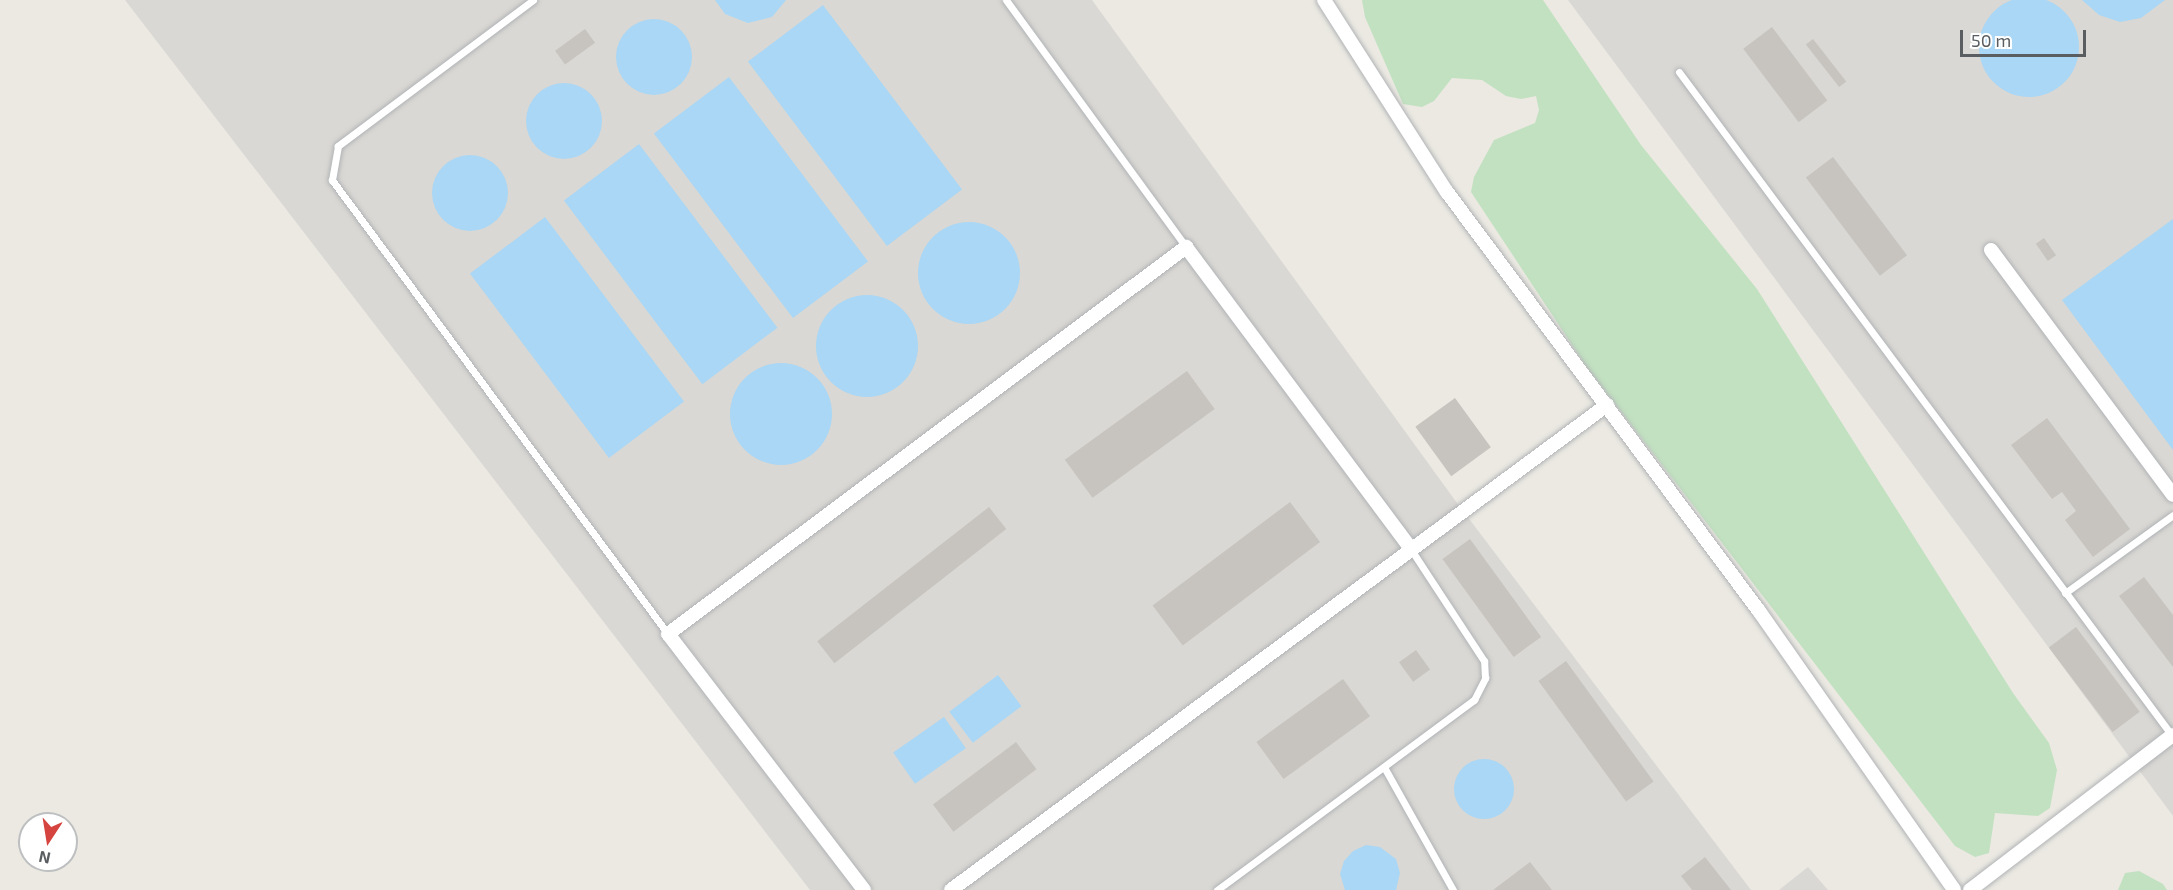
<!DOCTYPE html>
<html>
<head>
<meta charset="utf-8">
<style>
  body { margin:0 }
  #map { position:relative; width:2173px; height:890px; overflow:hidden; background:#ebe9e2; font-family:"Exo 2",sans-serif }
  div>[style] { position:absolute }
  .industrial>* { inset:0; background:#dad8d4 }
  .green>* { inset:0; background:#c2e1c1 }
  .water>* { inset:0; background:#a9d7f5; transform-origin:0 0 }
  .round { border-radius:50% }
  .building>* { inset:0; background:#c7c4bf; transform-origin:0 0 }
  .roads { filter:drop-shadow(0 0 2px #b0b3b6) drop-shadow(0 0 2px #b0b3b6) }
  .service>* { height:7px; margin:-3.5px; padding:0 3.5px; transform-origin:3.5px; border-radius:3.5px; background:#fff }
  .minor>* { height:14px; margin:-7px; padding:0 7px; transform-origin:7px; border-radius:7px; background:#fff }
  span { translate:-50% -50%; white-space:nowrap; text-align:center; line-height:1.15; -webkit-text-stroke:6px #fff; paint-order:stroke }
  .north { position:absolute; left:18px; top:812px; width:60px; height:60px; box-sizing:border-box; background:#fff; border:2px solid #bdbfc0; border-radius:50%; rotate:192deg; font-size:16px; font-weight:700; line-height:24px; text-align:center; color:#5a5e61 }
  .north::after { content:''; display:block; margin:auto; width:21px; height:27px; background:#d5443f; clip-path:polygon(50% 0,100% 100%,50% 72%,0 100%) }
  .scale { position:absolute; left:1960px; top:30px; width:126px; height:27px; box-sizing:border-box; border:3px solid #5a5e61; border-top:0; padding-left:8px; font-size:18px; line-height:21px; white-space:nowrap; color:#5a5e61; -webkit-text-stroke:4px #fff; paint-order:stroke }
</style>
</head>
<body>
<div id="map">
  <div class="industrial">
    <i style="clip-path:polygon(125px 0,1092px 0,1457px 503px,1751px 890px,810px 890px)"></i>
    <i style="clip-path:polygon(1568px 0,2173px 0,2173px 816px,2049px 648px)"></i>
    <i style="clip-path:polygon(1808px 867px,1828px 890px,1779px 890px)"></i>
  </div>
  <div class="green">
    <i style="clip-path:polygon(1362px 0,1543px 0,1641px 145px,1757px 289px,2013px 693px,2049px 743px,2057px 770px,2050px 808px,2038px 816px,1995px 813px,1989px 853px,1975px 857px,1955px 846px,1586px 366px,1471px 192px,1474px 177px,1494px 140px,1535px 123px,1539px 110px,1536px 96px,1521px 99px,1506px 96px,1482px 80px,1452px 78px,1434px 101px,1422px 107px,1403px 104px,1365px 17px)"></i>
    <i style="clip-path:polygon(2139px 871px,2163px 884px,2167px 890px,2118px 890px,2125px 873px)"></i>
  </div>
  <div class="water">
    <i class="round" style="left:1979px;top:-3px;width:100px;height:100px"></i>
    <i style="clip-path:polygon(715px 0,786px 0,772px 17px,748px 23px,725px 14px)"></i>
    <i style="clip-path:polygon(2082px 0,2165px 0,2141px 18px,2120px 22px,2099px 15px)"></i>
    <i style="left:823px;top:5px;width:231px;height:94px;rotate:53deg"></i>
    <i class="round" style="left:616px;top:19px;width:76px;height:76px"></i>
    <i style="left:729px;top:77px;width:231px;height:94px;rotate:53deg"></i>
    <i class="round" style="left:526px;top:83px;width:76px;height:76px"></i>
    <i style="left:639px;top:144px;width:230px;height:94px;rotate:53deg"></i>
    <i class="round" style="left:432px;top:155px;width:76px;height:76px"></i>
    <i style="left:545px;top:217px;width:231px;height:94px;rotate:53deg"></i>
    <i style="clip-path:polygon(2173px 219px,2173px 450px,2062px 300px)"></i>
    <i class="round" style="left:918px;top:222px;width:102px;height:102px"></i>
    <i class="round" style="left:816px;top:295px;width:102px;height:102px"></i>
    <i class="round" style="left:730px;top:363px;width:102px;height:102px"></i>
    <i style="left:998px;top:675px;width:39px;height:61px;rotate:53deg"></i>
    <i style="left:944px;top:717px;width:38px;height:62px;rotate:55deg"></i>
    <i class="round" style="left:1454px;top:759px;width:60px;height:60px"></i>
    <i style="clip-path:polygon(1366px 845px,1380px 847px,1396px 859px,1400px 873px,1396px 890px,1345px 890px,1340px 874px,1344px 861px,1353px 851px)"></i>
  </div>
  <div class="building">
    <i style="left:1772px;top:27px;width:92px;height:36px;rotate:53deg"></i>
    <i style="left:585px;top:29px;width:17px;height:37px;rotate:54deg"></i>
    <i style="left:1813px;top:39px;width:54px;height:9px;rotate:52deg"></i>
    <i style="left:1833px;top:157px;width:123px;height:34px;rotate:53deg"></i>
    <i style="left:2044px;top:238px;width:21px;height:10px;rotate:55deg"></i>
    <i style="left:1187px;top:371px;width:47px;height:151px;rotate:54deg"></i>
    <i style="left:1455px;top:398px;width:61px;height:49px;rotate:54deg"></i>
    <i style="clip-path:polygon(2047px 418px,2130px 529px,2093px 557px,2065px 520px,2076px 511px,2062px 492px,2052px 499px,2011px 445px)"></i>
    <i style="left:1290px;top:502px;width:50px;height:172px;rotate:53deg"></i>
    <i style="left:989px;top:507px;width:28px;height:218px;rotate:52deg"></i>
    <i style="left:1470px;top:539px;width:121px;height:34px;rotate:54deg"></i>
    <i style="clip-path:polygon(2144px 577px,2173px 615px,2173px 667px,2119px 596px)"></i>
    <i style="left:2076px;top:627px;width:106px;height:34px;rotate:53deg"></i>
    <i style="left:1416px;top:650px;width:24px;height:21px;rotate:54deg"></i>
    <i style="left:1566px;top:661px;width:149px;height:34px;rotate:54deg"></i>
    <i style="left:1343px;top:679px;width:46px;height:107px;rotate:54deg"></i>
    <i style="left:1016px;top:742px;width:34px;height:104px;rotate:53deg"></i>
    <i style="clip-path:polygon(1705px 857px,1731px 890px,1692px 890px,1681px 876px)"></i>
    <i style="clip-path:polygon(1530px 862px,1552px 890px,1493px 890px)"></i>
  </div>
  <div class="roads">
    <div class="service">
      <i style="left:533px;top:0;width:244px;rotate:143.2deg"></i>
      <i style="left:338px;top:146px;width:35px;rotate:100deg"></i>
      <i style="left:332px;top:180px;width:565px;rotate:53.5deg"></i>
      <i style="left:1006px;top:0;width:306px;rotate:53.9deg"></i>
      <i style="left:1679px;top:72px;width:828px;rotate:53.39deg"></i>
      <i style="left:2065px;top:593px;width:133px;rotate:-35.8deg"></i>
      <i style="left:1384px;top:767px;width:141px;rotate:60.7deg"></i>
      <i style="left:1217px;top:890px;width:320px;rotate:-36.5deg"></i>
      <i style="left:1474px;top:700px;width:25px;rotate:-63deg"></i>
      <i style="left:1485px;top:678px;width:17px;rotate:-93deg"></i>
      <i style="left:1484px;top:661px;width:135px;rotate:-123.2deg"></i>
    </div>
    <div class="minor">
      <i style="left:1324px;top:0;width:228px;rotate:57.4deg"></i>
      <i style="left:1447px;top:192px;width:522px;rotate:53.33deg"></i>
      <i style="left:1759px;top:611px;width:340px;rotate:55deg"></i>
      <i style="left:1991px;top:250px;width:305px;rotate:53.4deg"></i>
      <i style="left:864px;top:890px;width:322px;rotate:-127.4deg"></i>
      <i style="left:668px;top:634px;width:647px;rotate:-36.76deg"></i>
      <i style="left:1186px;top:247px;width:375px;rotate:53.3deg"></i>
      <i style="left:951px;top:890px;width:816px;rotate:-36.48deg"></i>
      <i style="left:1970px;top:890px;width:255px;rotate:-37.4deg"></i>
    </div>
  </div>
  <div class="north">N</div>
  <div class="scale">50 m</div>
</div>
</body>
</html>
